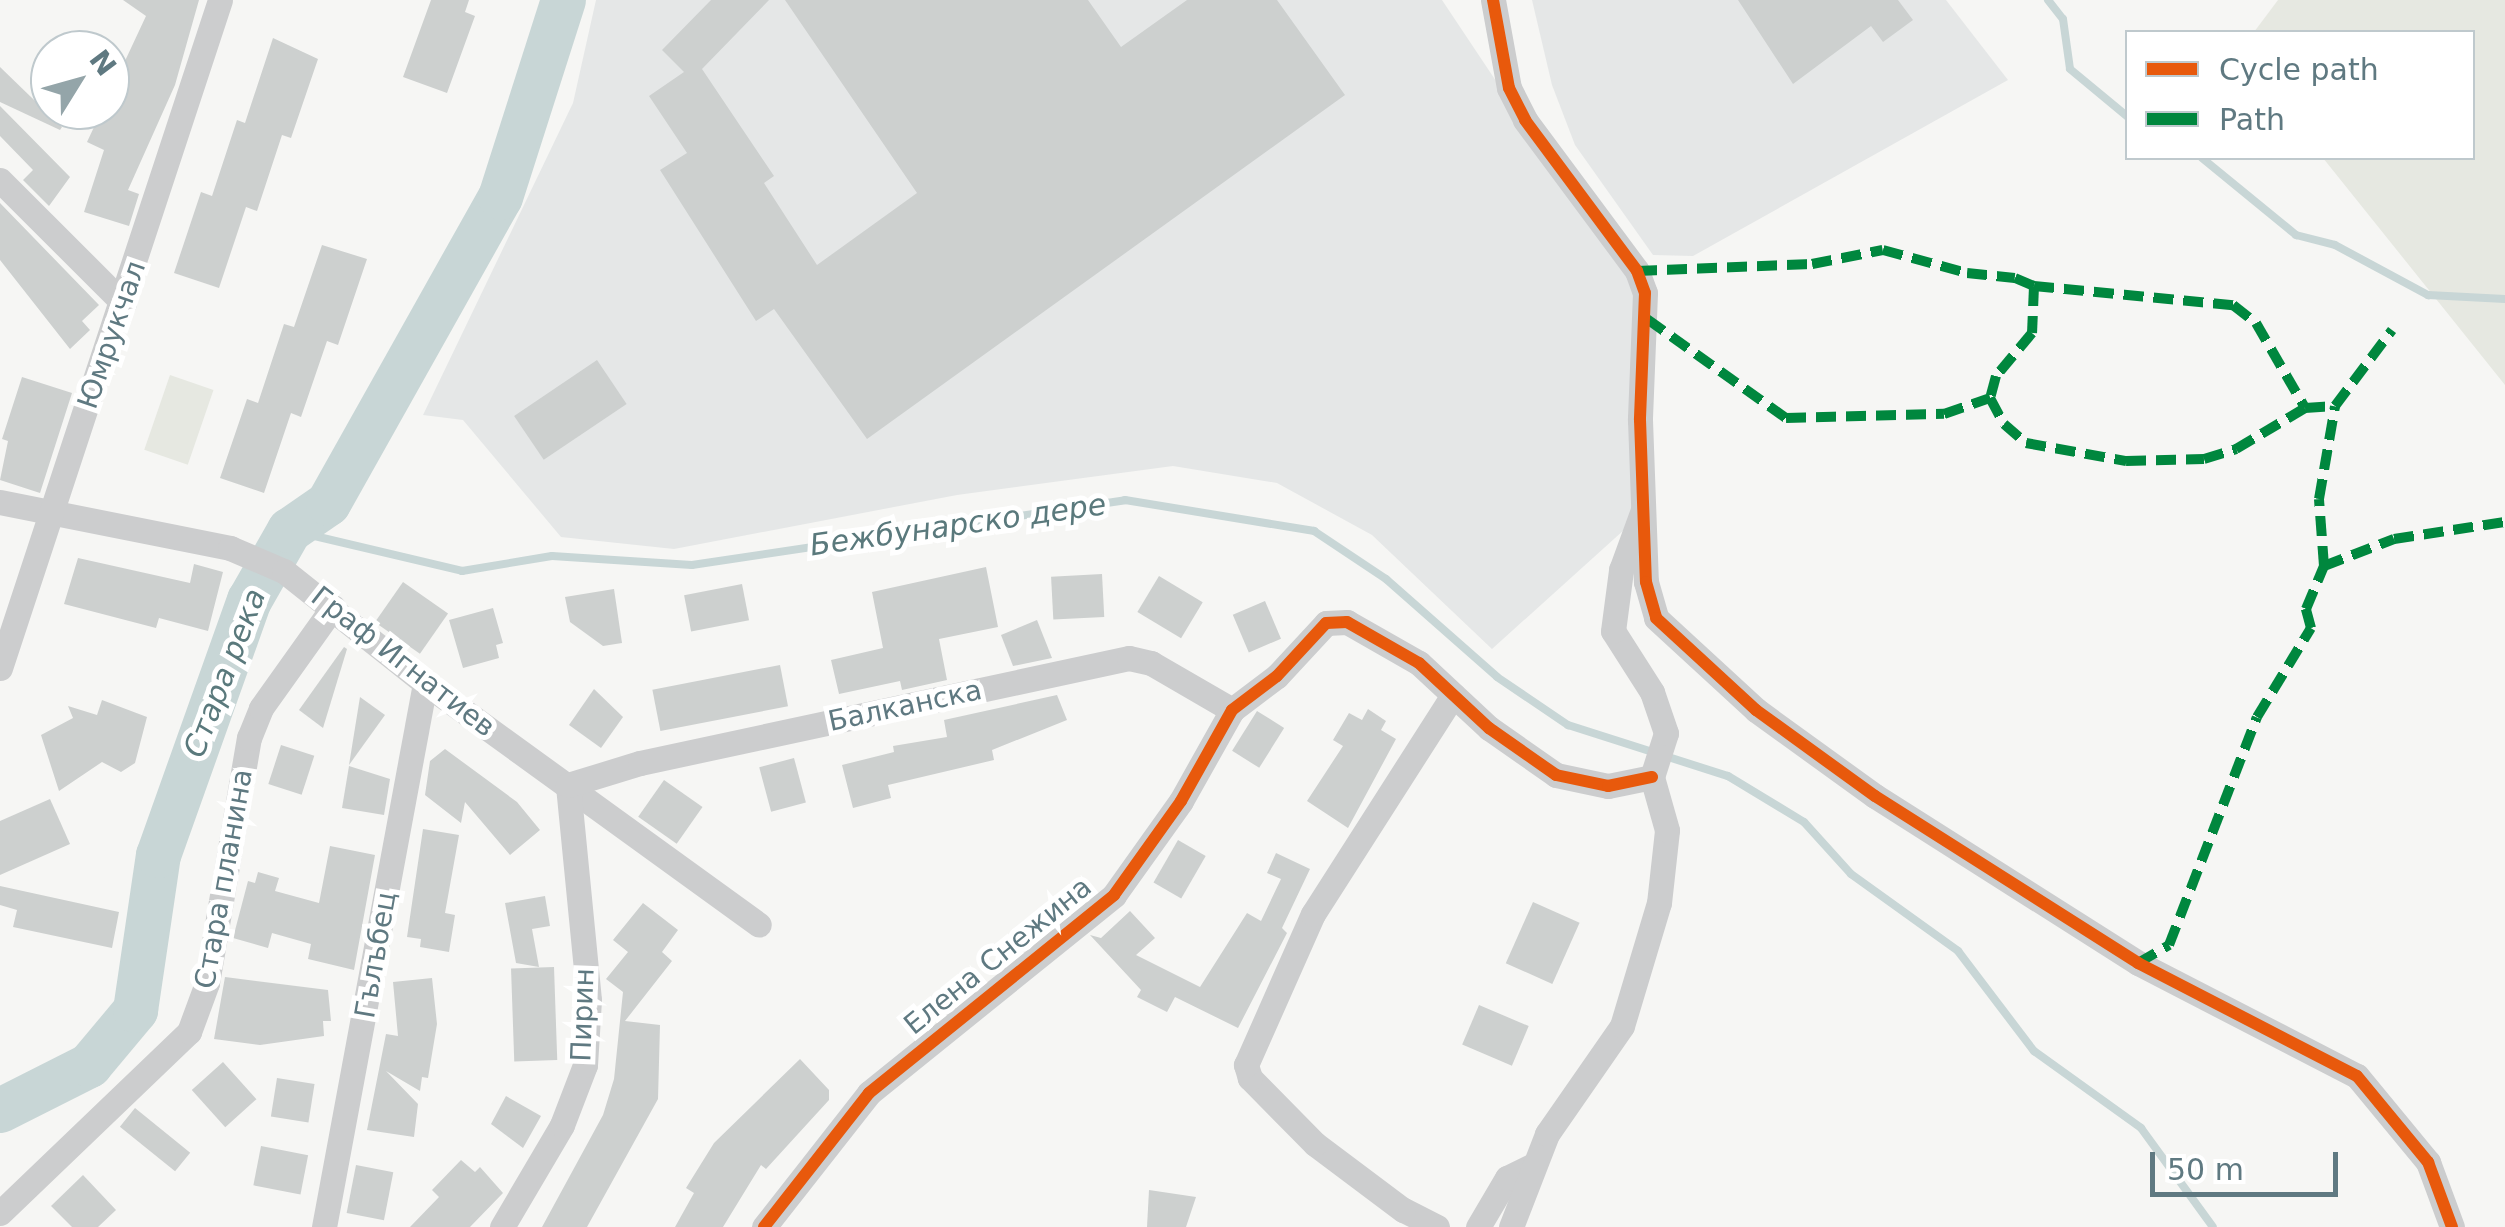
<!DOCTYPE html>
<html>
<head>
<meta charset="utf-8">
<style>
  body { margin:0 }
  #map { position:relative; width:2505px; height:1227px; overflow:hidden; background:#f6f6f4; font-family:"DejaVu Sans",sans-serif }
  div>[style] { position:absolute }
  .built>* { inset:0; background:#e5e7e7 }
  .green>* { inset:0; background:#e6e8e1; transform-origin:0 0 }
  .stream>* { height:8px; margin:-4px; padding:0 4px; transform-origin:4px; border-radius:4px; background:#c8d6d6 }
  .river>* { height:45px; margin:-22.5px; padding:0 22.5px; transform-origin:22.5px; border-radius:22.5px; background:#c8d6d6 }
  .building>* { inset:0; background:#cdd0cf; transform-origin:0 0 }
  .minor>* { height:25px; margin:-12.5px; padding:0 12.5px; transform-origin:12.5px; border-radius:12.5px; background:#cccdce }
  .quiet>* { height:10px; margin-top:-5px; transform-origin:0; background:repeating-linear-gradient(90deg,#00873e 0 20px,transparent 0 30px) }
  .cycleway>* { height:12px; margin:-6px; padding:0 6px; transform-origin:6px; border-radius:6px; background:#e8590c }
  span { translate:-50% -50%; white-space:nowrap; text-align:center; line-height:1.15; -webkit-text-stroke:10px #fff; paint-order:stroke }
  .street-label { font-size:28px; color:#5f7981 }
  .water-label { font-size:30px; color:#5a797c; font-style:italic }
  .legend { position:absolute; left:2125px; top:30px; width:350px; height:130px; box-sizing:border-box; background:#fff; border:2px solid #bfc9cd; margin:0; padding:12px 18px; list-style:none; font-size:30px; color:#5f7981 }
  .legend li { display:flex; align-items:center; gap:20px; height:50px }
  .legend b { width:50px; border:2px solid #bfc9cd }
  .north { position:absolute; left:30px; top:30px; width:100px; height:100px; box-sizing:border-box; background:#fff; border:2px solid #bfc9cd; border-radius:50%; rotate:53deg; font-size:28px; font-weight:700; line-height:40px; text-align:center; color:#5f7981 }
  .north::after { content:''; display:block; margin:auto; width:35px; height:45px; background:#94a5a9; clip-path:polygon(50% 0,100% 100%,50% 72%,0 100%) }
  .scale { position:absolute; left:2150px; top:1152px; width:188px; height:45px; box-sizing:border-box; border:5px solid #5f7981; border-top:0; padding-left:12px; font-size:30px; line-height:35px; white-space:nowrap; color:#5f7981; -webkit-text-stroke:8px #fff; paint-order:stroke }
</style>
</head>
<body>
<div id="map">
  <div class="built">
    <i style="clip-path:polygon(596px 0,1442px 0,1634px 288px,1635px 520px,1492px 649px,1372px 535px,1277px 483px,1173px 466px,957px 495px,674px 549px,561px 537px,463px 420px,423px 415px,573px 103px)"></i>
    <i style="clip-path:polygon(1532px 0,1946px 0,2008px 80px,1693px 256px,1653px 255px,1575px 145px,1552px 85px)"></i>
  </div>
  <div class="green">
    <i style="clip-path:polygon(2278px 0,2505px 0,2505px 385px,2323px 158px,2472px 158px,2472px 32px,2254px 32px)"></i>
    <i style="left:170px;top:375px;width:46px;height:79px;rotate:19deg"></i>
  </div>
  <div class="stream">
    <i style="left:2048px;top:0;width:24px;rotate:52deg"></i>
    <i style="left:2063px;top:19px;width:50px;rotate:82deg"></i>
    <i style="left:2070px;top:69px;width:75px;rotate:39.6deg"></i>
    <i style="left:2202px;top:158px;width:122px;rotate:39.3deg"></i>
    <i style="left:2296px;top:235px;width:40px;rotate:14.4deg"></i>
    <i style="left:2335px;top:245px;width:106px;rotate:28.3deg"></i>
    <i style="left:2428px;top:295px;width:77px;rotate:3deg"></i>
    <i style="left:289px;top:530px;width:178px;rotate:13.3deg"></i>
    <i style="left:462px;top:571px;width:91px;rotate:-9.5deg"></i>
    <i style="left:552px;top:556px;width:140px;rotate:3.7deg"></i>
    <i style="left:692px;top:565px;width:438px;rotate:-8.5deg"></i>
    <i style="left:1125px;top:500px;width:192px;rotate:9.3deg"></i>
    <i style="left:1314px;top:531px;width:87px;rotate:33.7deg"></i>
    <i style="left:1386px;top:579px;width:148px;rotate:41.4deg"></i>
    <i style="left:1497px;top:677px;width:86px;rotate:34.1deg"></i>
    <i style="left:1568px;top:725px;width:168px;rotate:17.7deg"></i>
    <i style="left:1728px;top:776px;width:89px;rotate:31.2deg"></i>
    <i style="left:1804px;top:822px;width:70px;rotate:47.9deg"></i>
    <i style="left:1851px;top:874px;width:132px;rotate:35.7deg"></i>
    <i style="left:1958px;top:951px;width:126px;rotate:52.8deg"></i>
    <i style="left:2034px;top:1051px;width:132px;rotate:35.7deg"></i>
    <i style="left:2141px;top:1128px;width:122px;rotate:54deg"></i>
  </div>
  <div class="river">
    <i style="left:0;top:1110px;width:100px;rotate:-26.8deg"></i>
    <i style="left:89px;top:1065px;width:72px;rotate:-50.1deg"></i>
    <i style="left:135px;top:1010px;width:157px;rotate:-81.6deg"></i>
    <i style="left:158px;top:855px;width:271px;rotate:-70.4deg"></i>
    <i style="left:249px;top:600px;width:81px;rotate:-60.3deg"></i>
    <i style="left:289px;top:530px;width:47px;rotate:-34.7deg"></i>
    <i style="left:328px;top:503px;width:351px;rotate:-60.7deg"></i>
    <i style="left:500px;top:197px;width:207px;rotate:-72.3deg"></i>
  </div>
  <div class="building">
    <i style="clip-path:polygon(123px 0,199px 0,175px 85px,128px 190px,139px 194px,129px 226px,84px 212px,104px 150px,87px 142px,102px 110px,110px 110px,110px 93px,146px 16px)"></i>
    <i style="clip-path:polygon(431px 0,469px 0,465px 12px,475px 16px,447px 93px,403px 77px)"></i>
    <i style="clip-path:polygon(711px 0,769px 0,702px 69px,774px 176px,764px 183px,817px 265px,917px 193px,785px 0,1088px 0,1121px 47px,1187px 0,1277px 0,1345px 95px,867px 439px,774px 309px,756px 321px,660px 170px,687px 153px,649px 96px,684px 72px,662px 50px)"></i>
    <i style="clip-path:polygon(1738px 0,1898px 0,1913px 20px,1883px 42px,1871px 26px,1793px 84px)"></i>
    <i style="clip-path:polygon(273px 38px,318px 59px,291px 138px,282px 135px,257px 211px,246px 207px,219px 288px,174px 273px,201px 192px,212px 196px,237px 120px,245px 123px)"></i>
    <i style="clip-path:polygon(0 67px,62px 127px,60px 130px,0 102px)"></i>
    <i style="clip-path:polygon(0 106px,70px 177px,49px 206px,23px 180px,33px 170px,0 136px)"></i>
    <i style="clip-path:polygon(0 203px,99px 305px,82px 321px,90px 330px,70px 349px,0 260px)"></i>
    <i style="clip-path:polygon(322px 245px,367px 259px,338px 345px,327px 341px,301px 417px,291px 413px,264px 493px,220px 478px,247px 399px,258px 403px,284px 324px,294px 327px)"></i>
    <i style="left:597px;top:360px;width:53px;height:100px;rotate:56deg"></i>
    <i style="clip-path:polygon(22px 377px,72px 393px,40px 493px,0 480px,8px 441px,2px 439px)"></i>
    <i style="clip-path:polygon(78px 558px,190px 583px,194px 564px,223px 572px,208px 631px,159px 618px,156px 628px,64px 604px)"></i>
    <i style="clip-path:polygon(986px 567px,998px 627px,939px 639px,947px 680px,902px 690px,900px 681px,839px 694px,831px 660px,883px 648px,872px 592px)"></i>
    <i style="left:1102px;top:574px;width:43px;height:51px;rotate:87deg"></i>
    <i style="left:1159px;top:576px;width:51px;height:42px;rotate:31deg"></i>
    <i style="left:403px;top:582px;width:55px;height:49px;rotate:35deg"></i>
    <i style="left:742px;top:584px;width:37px;height:59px;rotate:79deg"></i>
    <i style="clip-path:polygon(614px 589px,622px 643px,603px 646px,570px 622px,565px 597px)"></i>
    <i style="left:1265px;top:601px;width:41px;height:35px;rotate:67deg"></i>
    <i style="clip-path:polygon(493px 608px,503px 643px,496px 645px,499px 658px,463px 668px,449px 620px)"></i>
    <i style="clip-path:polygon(1037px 620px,1052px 658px,1013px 666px,1001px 635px)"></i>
    <i style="clip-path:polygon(344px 647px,347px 649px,323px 728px,299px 710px)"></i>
    <i style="left:780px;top:665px;width:42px;height:130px;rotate:79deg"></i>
    <i style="clip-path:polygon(594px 689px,623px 717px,601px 748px,569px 725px)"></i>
    <i style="clip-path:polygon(1057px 695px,1067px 720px,992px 750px,994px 760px,888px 785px,891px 798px,853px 808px,842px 765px,894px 752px,893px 746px,947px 737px,944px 720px)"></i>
    <i style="clip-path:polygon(360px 697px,385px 715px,349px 765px)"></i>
    <i style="clip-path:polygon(102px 700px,147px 717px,135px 763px,121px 772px,102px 762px,59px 791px,41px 735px,73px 718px,68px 706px,97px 715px)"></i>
    <i style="clip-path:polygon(1368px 709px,1386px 721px,1381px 730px,1396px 739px,1348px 828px,1307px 801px,1343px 746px,1333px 740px,1349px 713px,1362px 720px)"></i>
    <i style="left:1257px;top:711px;width:32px;height:47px;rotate:32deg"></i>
    <i style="left:281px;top:745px;width:35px;height:41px;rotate:18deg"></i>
    <i style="clip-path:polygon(445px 749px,517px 802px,540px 830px,510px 855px,465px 802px,461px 823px,425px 795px,430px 761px)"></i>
    <i style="left:794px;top:758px;width:46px;height:36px;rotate:75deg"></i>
    <i style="clip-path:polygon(349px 766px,390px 779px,384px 815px,342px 808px)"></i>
    <i style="left:664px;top:780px;width:47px;height:45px;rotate:35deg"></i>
    <i style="clip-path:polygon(50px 799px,70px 844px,0 875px,0 821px)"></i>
    <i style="clip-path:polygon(423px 829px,459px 835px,445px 913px,455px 915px,449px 952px,420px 947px,421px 939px,407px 937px)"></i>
    <i style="left:1178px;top:840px;width:32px;height:49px;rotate:30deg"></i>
    <i style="clip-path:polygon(330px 846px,375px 855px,354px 970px,308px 959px,311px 944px,272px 933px,268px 948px,233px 938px,248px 881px,255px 883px,258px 872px,279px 878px,275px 891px,319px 903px)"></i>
    <i style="clip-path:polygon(1276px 853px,1310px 869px,1282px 928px,1287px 933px,1238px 1028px,1175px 997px,1167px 1012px,1137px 997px,1141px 990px,1090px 935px,1101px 938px,1130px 911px,1155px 938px,1136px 955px,1200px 987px,1247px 913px,1261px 921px,1281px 879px,1267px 873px)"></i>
    <i style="clip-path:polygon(0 886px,119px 912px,112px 948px,13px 927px,17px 910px,0 905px)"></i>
    <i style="clip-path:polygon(545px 896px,550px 926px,532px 929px,539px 967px,516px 963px,505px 903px)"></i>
    <i style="left:1533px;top:902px;width:51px;height:67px;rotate:24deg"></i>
    <i style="clip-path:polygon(643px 903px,678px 930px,662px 952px,672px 961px,625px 1021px,660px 1025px,658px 1099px,587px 1227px,542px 1227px,603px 1115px,614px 1079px,623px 992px,606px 979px,628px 952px,613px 940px)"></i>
    <i style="left:554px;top:967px;width:93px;height:43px;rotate:88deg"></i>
    <i style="clip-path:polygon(225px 977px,328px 990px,331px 1021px,323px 1021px,324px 1036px,260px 1045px,214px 1039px)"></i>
    <i style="clip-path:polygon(432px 978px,437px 1024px,428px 1078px,422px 1077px,420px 1091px,386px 1071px,418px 1104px,414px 1137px,367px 1130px,386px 1034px,398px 1036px,393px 982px)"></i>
    <i style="left:1479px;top:1005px;width:54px;height:43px;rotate:23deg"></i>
    <i style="clip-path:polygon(800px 1059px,829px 1090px,829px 1100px,766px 1169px,761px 1165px,723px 1227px,675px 1227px,694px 1193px,686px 1188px,714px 1143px)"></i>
    <i style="left:223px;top:1062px;width:50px;height:42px;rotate:48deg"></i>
    <i style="left:277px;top:1078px;width:38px;height:39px;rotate:9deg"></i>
    <i style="clip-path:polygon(506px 1096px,541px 1116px,523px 1148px,491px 1124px)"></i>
    <i style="left:135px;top:1108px;width:71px;height:24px;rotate:39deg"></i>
    <i style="left:261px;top:1146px;width:48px;height:40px;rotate:11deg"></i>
    <i style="clip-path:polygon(461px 1160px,475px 1172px,480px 1167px,503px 1193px,470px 1227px,410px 1227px,439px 1197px,432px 1190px)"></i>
    <i style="left:356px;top:1165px;width:38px;height:49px;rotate:11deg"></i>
    <i style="clip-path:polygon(83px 1175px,116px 1210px,98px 1227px,72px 1227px,51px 1206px)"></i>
    <i style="clip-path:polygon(1149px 1190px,1196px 1197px,1186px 1227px,1147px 1227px)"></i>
  </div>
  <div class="minor">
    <i style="left:1493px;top:0;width:89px;rotate:79.7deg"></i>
    <i style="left:1509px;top:88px;width:36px;rotate:63deg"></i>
    <i style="left:1525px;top:120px;width:188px;rotate:53.4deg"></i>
    <i style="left:1637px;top:271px;width:23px;rotate:70deg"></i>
    <i style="left:1645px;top:293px;width:127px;rotate:92.3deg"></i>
    <i style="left:1640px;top:420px;width:162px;rotate:87.9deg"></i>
    <i style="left:1646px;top:582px;width:37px;rotate:74deg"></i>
    <i style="left:1656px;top:618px;width:136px;rotate:42.6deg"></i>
    <i style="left:1756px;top:710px;width:147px;rotate:35.9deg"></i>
    <i style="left:1875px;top:796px;width:312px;rotate:32.4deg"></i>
    <i style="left:2138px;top:963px;width:246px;rotate:27.3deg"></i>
    <i style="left:2357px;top:1076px;width:112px;rotate:50.5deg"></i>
    <i style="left:2428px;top:1162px;width:69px;rotate:69.7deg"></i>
    <i style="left:0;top:180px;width:175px;rotate:45deg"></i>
    <i style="left:0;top:502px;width:235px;rotate:11.3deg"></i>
    <i style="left:230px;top:548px;width:59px;rotate:23.1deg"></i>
    <i style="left:284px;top:571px;width:180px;rotate:38.5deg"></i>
    <i style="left:425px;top:683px;width:412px;rotate:35.9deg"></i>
    <i style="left:0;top:668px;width:703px;rotate:-71.77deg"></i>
    <i style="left:0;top:1213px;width:262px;rotate:-43.8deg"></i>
    <i style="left:189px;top:1032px;width:52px;rotate:-69.8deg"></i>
    <i style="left:207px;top:983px;width:249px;rotate:-80.3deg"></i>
    <i style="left:249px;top:738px;width:32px;rotate:-68deg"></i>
    <i style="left:261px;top:708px;width:124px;rotate:-54.5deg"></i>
    <i style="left:324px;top:1227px;width:553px;rotate:-79.48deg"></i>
    <i style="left:502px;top:1227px;width:118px;rotate:-59.5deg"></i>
    <i style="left:562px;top:1125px;width:64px;rotate:-69deg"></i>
    <i style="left:585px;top:1065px;width:65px;rotate:-86.5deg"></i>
    <i style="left:589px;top:1000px;width:216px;rotate:-95.6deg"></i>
    <i style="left:568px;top:785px;width:75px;rotate:-17deg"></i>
    <i style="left:640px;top:763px;width:500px;rotate:-12.12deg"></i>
    <i style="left:1129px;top:658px;width:23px;rotate:13deg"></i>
    <i style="left:1151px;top:663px;width:94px;rotate:30.1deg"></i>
    <i style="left:764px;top:1227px;width:170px;rotate:-51.9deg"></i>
    <i style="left:869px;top:1093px;width:315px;rotate:-38.9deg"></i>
    <i style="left:1114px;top:895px;width:115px;rotate:-54.5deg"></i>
    <i style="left:1181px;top:801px;width:104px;rotate:-60.7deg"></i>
    <i style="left:1232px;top:710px;width:56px;rotate:-37.1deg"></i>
    <i style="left:1277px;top:676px;width:72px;rotate:-47.2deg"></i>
    <i style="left:1326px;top:623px;width:21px;rotate:-3deg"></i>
    <i style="left:1347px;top:622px;width:83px;rotate:29.7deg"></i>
    <i style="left:1419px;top:663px;width:96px;rotate:42.9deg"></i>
    <i style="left:1489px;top:728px;width:82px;rotate:35deg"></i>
    <i style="left:1556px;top:775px;width:53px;rotate:11.9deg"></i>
    <i style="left:1608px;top:786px;width:45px;rotate:-11.6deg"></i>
    <i style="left:1437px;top:1227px;width:38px;rotate:-153deg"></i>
    <i style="left:1403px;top:1210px;width:110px;rotate:-143.1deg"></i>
    <i style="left:1315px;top:1144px;width:93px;rotate:-134.6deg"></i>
    <i style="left:1250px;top:1078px;width:14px;rotate:-107deg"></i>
    <i style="left:1246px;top:1065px;width:165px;rotate:-66.1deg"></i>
    <i style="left:1313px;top:914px;width:260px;rotate:-57.4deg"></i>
    <i style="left:1478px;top:1227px;width:57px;rotate:-59.4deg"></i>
    <i style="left:1507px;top:1178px;width:30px;rotate:-26deg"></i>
    <i style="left:1511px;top:1227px;width:100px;rotate:-68.8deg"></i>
    <i style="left:1547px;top:1134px;width:131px;rotate:-55.2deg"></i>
    <i style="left:1622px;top:1026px;width:128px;rotate:-73.3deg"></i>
    <i style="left:1659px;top:903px;width:73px;rotate:-83.7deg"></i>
    <i style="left:1667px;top:830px;width:55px;rotate:-105.8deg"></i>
    <i style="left:1652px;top:777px;width:46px;rotate:-72.3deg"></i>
    <i style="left:1666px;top:733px;width:43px;rotate:-108.9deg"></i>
    <i style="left:1652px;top:692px;width:72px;rotate:-122.6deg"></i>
    <i style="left:1613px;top:631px;width:62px;rotate:-82.5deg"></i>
    <i style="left:1621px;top:570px;width:64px;rotate:-69.9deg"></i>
  </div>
  <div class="quiet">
    <i style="left:1637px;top:271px;width:175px;rotate:-2.3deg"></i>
    <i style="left:1812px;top:264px;width:72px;rotate:-11.2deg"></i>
    <i style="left:1883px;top:250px;width:87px;rotate:15.3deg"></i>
    <i style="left:1967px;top:273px;width:48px;rotate:5.9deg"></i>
    <i style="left:2015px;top:278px;width:21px;rotate:23deg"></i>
    <i style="left:2034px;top:286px;width:47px;rotate:92.4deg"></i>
    <i style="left:2032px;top:333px;width:56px;rotate:129.9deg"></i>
    <i style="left:1996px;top:376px;width:23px;rotate:105deg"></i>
    <i style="left:2034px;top:286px;width:200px;rotate:5.5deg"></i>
    <i style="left:2233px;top:305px;width:29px;rotate:38deg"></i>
    <i style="left:2256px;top:323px;width:98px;rotate:60deg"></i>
    <i style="left:1647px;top:319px;width:171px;rotate:35.5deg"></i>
    <i style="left:1786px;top:418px;width:158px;rotate:-1.5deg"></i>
    <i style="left:1944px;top:414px;width:49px;rotate:-19.2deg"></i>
    <i style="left:1990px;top:398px;width:30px;rotate:62deg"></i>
    <i style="left:2004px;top:424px;width:29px;rotate:41deg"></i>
    <i style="left:2026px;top:443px;width:102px;rotate:10.2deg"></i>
    <i style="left:2126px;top:461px;width:78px;rotate:-1.5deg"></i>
    <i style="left:2204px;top:459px;width:34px;rotate:-17deg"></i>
    <i style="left:2236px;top:449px;width:80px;rotate:-30.7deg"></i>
    <i style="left:2305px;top:408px;width:30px;rotate:-4deg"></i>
    <i style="left:2335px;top:406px;width:95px;rotate:-53.1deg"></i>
    <i style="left:2324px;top:566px;width:67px;rotate:-94.3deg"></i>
    <i style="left:2319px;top:499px;width:94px;rotate:-80.2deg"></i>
    <i style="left:2138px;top:963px;width:36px;rotate:-30deg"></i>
    <i style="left:2169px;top:945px;width:244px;rotate:-68.9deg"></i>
    <i style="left:2257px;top:717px;width:104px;rotate:-58.8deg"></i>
    <i style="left:2311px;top:628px;width:20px;rotate:-105deg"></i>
    <i style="left:2306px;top:609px;width:47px;rotate:-67.3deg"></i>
    <i style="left:2324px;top:566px;width:75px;rotate:-21.1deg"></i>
    <i style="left:2394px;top:539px;width:112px;rotate:-8.7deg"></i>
  </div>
  <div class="cycleway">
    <i style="left:1493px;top:0;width:89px;rotate:79.7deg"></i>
    <i style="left:1509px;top:88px;width:36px;rotate:63deg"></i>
    <i style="left:1525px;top:120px;width:188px;rotate:53.4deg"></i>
    <i style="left:1637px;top:271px;width:23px;rotate:70deg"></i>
    <i style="left:1645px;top:293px;width:127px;rotate:92.3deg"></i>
    <i style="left:1640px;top:420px;width:162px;rotate:87.9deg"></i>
    <i style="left:1646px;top:582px;width:37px;rotate:74deg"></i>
    <i style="left:1656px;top:618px;width:136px;rotate:42.6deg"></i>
    <i style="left:1756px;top:710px;width:147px;rotate:35.9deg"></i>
    <i style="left:1875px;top:796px;width:312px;rotate:32.4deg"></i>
    <i style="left:2138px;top:963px;width:246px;rotate:27.3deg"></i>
    <i style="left:2357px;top:1076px;width:112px;rotate:50.5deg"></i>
    <i style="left:2428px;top:1162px;width:69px;rotate:69.7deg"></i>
    <i style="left:764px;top:1227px;width:170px;rotate:-51.9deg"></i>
    <i style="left:869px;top:1093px;width:315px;rotate:-38.9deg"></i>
    <i style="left:1114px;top:895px;width:115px;rotate:-54.5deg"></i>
    <i style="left:1181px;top:801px;width:104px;rotate:-60.7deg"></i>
    <i style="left:1232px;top:710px;width:56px;rotate:-37.1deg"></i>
    <i style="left:1277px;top:676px;width:72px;rotate:-47.2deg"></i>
    <i style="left:1326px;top:623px;width:21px;rotate:-3deg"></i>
    <i style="left:1347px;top:622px;width:83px;rotate:29.7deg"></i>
    <i style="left:1419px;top:663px;width:96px;rotate:42.9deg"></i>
    <i style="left:1489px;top:728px;width:82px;rotate:35deg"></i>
    <i style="left:1556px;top:775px;width:53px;rotate:11.9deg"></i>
    <i style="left:1608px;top:786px;width:45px;rotate:-11.6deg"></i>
  </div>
  <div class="street-label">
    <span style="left:112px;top:335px;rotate:-71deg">Юмрукчал</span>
    <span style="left:403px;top:662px;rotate:38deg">Граф Игнатиев</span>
    <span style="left:905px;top:706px;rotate:-12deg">Балканска</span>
    <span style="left:224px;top:879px;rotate:-80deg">Стара планина</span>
    <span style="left:376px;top:955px;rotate:-80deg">Гълъбец</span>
    <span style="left:998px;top:956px;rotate:-39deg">Елена Снежина</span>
    <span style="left:583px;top:1015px;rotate:-88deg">Пирин</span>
  </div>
  <div class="water-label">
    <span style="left:958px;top:525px;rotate:-8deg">Бежбунарско дере</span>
    <span style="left:225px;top:673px;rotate:-69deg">Стара река</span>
  </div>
  <ul class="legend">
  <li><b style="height:12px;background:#e8590c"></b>Cycle path</li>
  <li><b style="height:12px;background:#00873e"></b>Path</li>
  </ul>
  <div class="north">N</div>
  <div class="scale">50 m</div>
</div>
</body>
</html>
